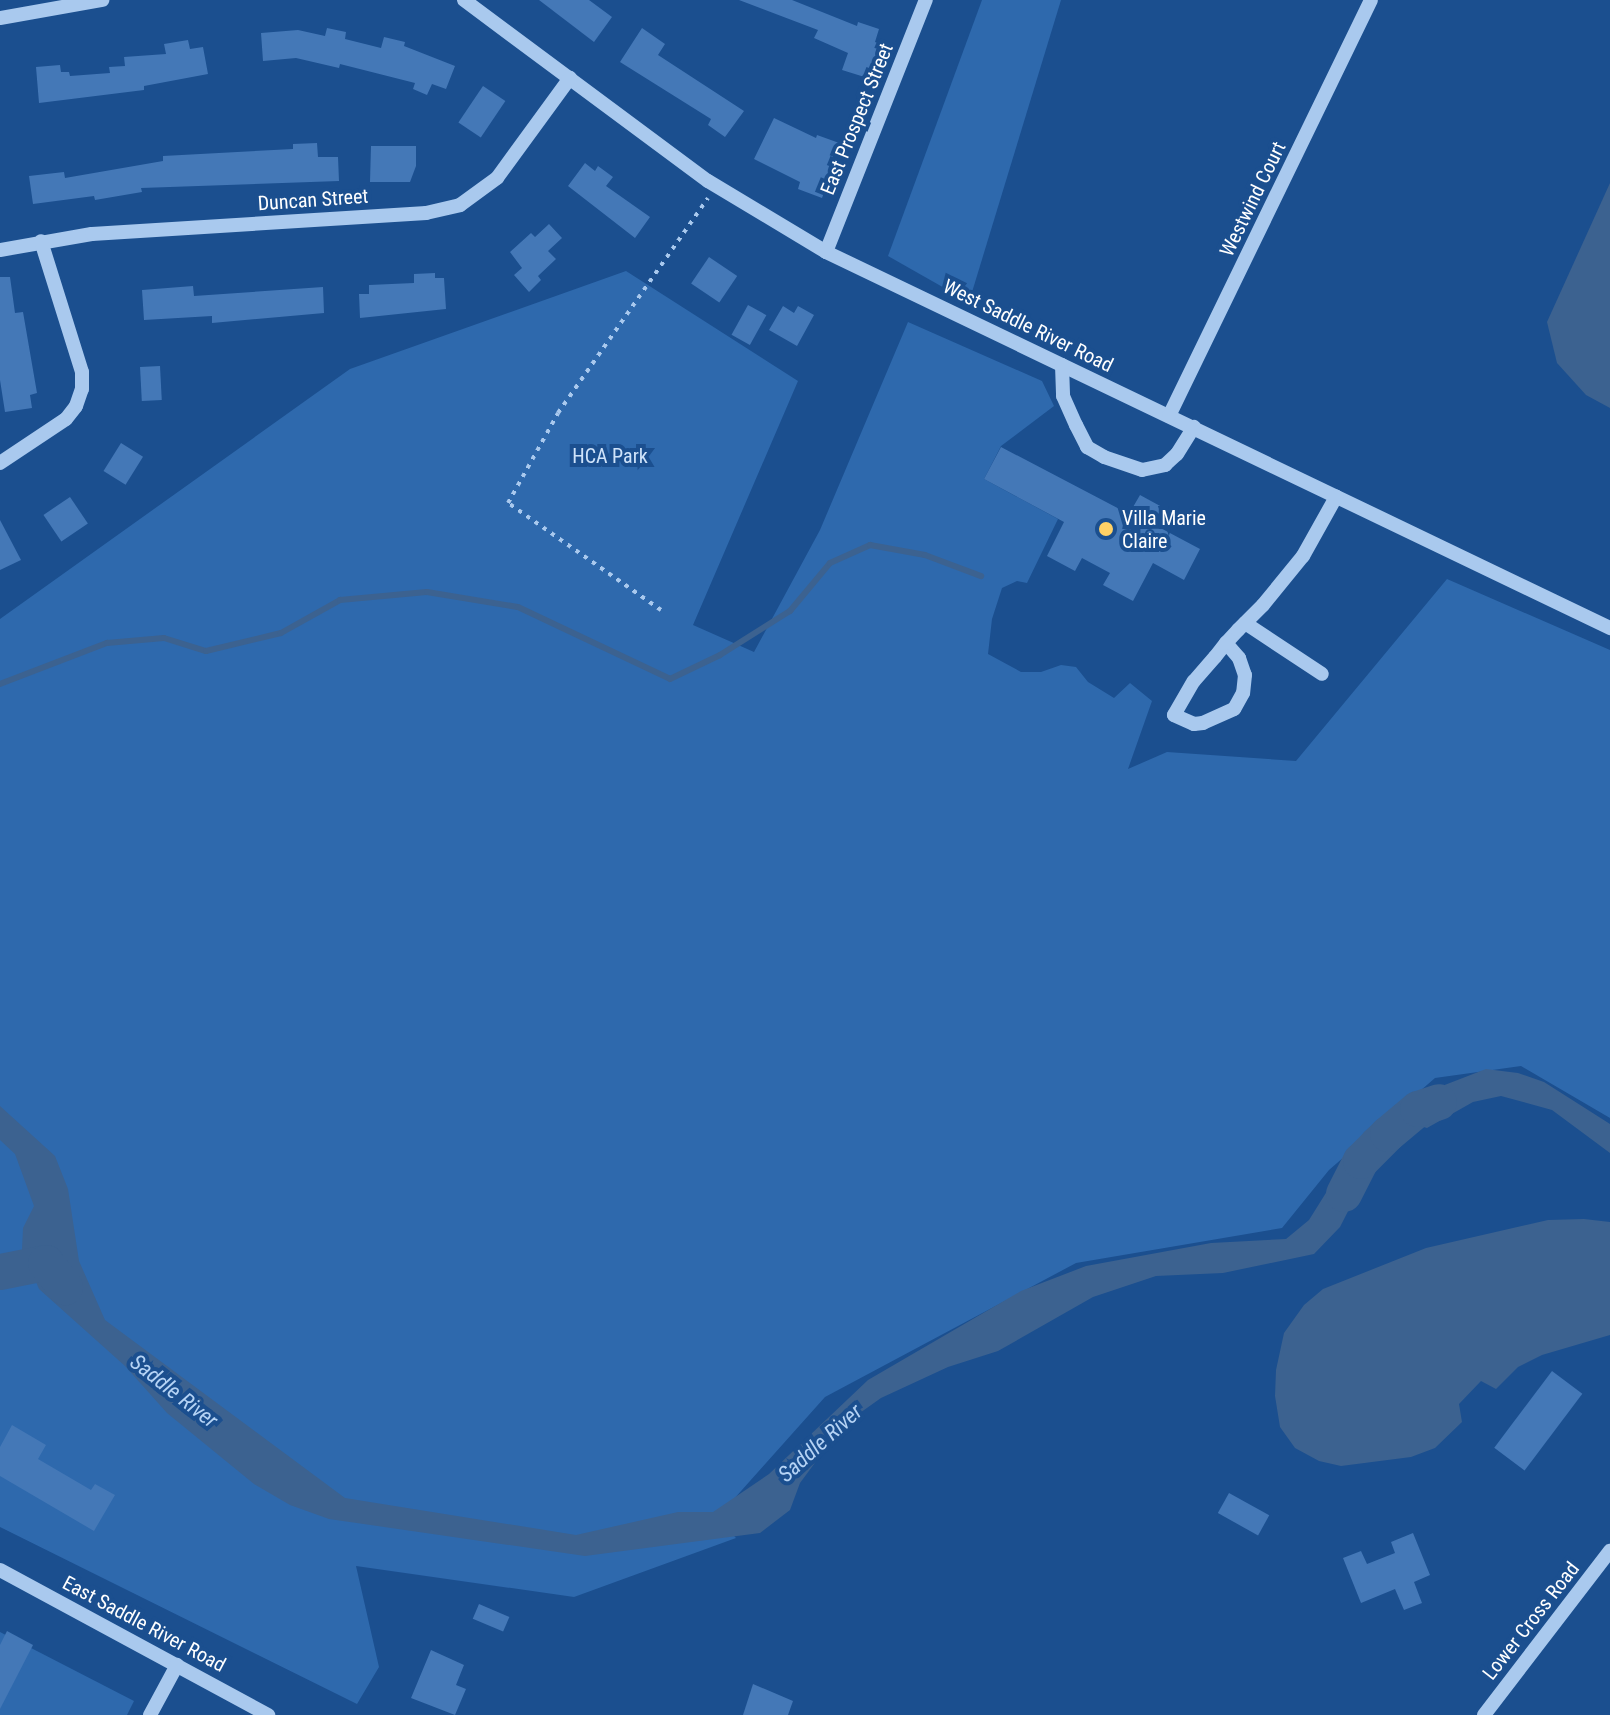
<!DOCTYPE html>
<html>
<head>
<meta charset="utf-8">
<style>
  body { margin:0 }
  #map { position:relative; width:1610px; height:1715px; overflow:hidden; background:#1b4f8f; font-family:"Roboto Condensed",sans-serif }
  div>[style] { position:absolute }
  .green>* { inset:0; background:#2e69ad }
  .water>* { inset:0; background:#3c6290 }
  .stream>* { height:6px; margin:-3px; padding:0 3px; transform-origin:3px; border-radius:3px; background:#3c6290 }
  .river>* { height:36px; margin:-18px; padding:0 18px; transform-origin:18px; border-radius:18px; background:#3c6290 }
  .building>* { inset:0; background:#4478b7; transform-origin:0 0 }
  .path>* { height:4px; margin-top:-2px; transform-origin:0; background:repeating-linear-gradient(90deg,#a9c9ee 0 4px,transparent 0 10px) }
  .minor>* { height:14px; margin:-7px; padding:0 7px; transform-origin:7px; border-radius:7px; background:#a9c9ee }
  .dots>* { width:22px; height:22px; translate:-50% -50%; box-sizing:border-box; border:4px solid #1b4f8f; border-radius:50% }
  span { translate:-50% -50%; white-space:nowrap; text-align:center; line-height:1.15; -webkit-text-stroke:8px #1b4f8f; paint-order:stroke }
  .street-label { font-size:20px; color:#fff }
  .park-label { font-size:20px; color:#cfe3fa }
  .poi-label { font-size:20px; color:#fff }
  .left { translate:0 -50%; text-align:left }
  .water-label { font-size:22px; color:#b5d3f5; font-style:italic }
</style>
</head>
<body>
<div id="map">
  <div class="green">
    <i style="clip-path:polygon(982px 0,1061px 0,969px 302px,888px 256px)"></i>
    <i style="clip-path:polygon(626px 271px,798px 381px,693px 625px,754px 652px,820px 530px,908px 322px,1042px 381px,1054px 406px,1001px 446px,984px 479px,1058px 519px,1027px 583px,1017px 581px,1002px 588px,992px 619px,988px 654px,1021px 672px,1041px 672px,1061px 665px,1076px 667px,1088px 682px,1114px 698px,1130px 683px,1152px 701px,1128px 769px,1167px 752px,1296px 761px,1447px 579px,1610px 650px,1610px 1118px,1521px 1066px,1435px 1078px,1329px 1170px,1282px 1228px,1076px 1263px,825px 1397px,717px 1518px,736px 1538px,574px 1597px,356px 1566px,379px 1667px,357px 1704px,0 1527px,0 619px,350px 369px)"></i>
    <i style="clip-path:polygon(0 1632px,134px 1701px,127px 1715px,0 1715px)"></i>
  </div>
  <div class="water">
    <i style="clip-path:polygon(1610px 183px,1610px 408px,1586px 395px,1557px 363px,1547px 322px)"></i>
    <i style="clip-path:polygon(1486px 1069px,1518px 1073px,1544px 1082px,1610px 1124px,1610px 1153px,1552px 1110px,1501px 1096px,1473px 1102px,1427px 1128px,1410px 1123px,1391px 1127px,1377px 1140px,1368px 1156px,1366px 1176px,1340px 1227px,1314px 1254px,1223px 1273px,1156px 1276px,1093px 1297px,998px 1351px,948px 1367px,881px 1398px,843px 1425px,800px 1483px,790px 1510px,760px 1533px,585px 1556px,329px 1519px,290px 1505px,254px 1484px,167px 1413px,125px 1366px,39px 1289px,22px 1249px,23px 1228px,34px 1206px,15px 1154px,0 1140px,0 1106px,55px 1156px,68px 1189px,79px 1261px,105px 1320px,345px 1498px,576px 1535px,678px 1512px,713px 1512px,769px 1474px,868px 1380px,1021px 1291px,1086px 1266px,1211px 1243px,1286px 1239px,1309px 1220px,1364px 1132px,1398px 1103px)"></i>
    <i style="clip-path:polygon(1584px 1219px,1610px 1222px,1610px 1335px,1542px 1355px,1518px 1367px,1496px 1389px,1481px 1381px,1459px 1404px,1462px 1422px,1435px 1448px,1411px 1457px,1341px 1466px,1319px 1461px,1295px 1448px,1280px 1427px,1275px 1396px,1276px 1370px,1284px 1333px,1304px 1305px,1323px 1289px,1426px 1248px,1548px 1220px)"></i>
  </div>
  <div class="stream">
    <i style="left:0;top:684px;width:115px;rotate:-21deg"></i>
    <i style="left:107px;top:643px;width:57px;rotate:-5deg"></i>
    <i style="left:164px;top:638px;width:44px;rotate:17.2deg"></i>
    <i style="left:206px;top:651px;width:77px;rotate:-13.5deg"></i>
    <i style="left:281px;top:633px;width:68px;rotate:-29.2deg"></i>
    <i style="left:340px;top:600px;width:87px;rotate:-5.3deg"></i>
    <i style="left:427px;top:592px;width:92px;rotate:9.4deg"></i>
    <i style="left:518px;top:607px;width:168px;rotate:25.3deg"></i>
    <i style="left:670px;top:679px;width:55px;rotate:-25.6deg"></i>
    <i style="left:720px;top:655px;width:83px;rotate:-32.2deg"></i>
    <i style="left:790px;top:611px;width:62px;rotate:-50.2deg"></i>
    <i style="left:830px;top:563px;width:44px;rotate:-24.2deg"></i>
    <i style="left:870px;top:545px;width:56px;rotate:10.3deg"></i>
    <i style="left:925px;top:555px;width:60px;rotate:20.6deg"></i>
  </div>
  <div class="river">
    <i style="left:1344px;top:1194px;width:37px;rotate:-63deg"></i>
    <i style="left:1361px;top:1161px;width:38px;rotate:-45deg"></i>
    <i style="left:1388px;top:1134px;width:39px;rotate:-40deg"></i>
    <i style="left:1418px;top:1109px;width:22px;rotate:-18deg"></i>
    <i style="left:0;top:1272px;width:47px;rotate:-11.1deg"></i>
    <i style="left:46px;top:1263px;width:31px;rotate:52deg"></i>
  </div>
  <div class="building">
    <i style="clip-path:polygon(539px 0,589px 0,612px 17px,594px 42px)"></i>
    <i style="clip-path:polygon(739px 0,792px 0,857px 26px,858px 22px,879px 29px,875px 42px,883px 45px,871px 79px,842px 70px,848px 53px,814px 38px,818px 30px)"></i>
    <i style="clip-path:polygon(327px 28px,346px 32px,345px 39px,381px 48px,384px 37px,405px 42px,404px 46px,455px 66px,446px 89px,432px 84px,427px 95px,413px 89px,415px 83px,340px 64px,339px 68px,296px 58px,263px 61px,261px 33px,298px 30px,325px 36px)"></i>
    <i style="clip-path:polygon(642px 28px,665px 44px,658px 55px,744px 111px,725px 137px,708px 125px,711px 119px,620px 62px)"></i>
    <i style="clip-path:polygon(188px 40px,190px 49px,203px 47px,208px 74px,144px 86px,144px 90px,39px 103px,36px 67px,60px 65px,61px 72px,69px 72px,70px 76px,110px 73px,109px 67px,125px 66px,124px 57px,166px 54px,164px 44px)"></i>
    <i style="left:483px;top:86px;width:27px;height:44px;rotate:34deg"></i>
    <i style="clip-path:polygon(774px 118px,816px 138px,817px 135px,842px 144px,822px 198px,798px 189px,800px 182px,754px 159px)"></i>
    <i style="clip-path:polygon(317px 143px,318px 157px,338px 157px,339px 181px,141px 188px,142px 192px,95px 200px,94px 196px,33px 204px,29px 176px,64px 172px,65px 178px,163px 161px,163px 156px,293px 149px,293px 144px)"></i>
    <i style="clip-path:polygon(371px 146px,416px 146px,416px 166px,410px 182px,370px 182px)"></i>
    <i style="clip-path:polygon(585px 163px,595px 171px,598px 166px,613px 177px,606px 186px,650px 217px,635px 238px,568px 186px)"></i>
    <i style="clip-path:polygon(549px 224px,562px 238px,548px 251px,556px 259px,538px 276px,541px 280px,529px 292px,514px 275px,522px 268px,510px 252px,531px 233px,535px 237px)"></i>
    <i style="left:709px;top:257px;width:34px;height:32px;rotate:34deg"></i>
    <i style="clip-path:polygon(435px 273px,435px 278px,444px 278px,446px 309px,360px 318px,359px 294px,369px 294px,369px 285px,414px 283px,414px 274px)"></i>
    <i style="clip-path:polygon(0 277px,10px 277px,15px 313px,23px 312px,37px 393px,30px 395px,32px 408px,5px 412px,0 380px)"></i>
    <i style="clip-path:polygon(193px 286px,194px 296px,323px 287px,324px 313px,212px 323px,212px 316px,144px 320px,142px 290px)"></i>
    <i style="left:748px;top:305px;width:21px;height:34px;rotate:29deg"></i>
    <i style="clip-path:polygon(783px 306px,794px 313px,798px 306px,814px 315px,797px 346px,769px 330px)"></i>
    <i style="left:160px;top:366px;width:34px;height:20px;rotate:87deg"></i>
    <i style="left:121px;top:443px;width:26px;height:33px;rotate:32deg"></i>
    <i style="clip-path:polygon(1001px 447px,1129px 514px,1140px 495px,1162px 507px,1153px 524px,1200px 549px,1184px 580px,1153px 563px,1133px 601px,1103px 585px,1110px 573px,1082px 558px,1075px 571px,1047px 556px,1064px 522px,984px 479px)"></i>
    <i style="left:70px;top:497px;width:32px;height:32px;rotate:56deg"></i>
    <i style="clip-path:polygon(0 520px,21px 560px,0 570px)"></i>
    <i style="left:1552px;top:1371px;width:38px;height:96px;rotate:37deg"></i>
    <i style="clip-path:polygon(12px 1425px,46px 1445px,38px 1459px,91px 1490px,95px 1484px,115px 1495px,94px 1531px,0 1476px,0 1447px)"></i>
    <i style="left:1229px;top:1493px;width:46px;height:23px;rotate:29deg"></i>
    <i style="clip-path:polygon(1413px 1533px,1430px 1575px,1414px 1582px,1422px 1603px,1404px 1610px,1395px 1589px,1361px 1603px,1343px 1558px,1361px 1551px,1367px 1564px,1395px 1553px,1391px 1542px)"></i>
    <i style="left:479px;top:1604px;width:33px;height:16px;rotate:23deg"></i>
    <i style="clip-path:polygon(7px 1631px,33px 1645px,0 1709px,0 1645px)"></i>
    <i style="clip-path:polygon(431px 1650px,464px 1665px,456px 1685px,466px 1689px,455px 1715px,411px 1698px)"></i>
    <i style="clip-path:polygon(753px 1684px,793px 1701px,788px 1715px,743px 1715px)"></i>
  </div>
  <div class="path">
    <i style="left:661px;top:610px;width:187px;rotate:-145deg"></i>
    <i style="left:508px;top:503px;width:103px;rotate:-60.9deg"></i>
    <i style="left:558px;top:413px;width:262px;rotate:-55.1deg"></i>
  </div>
  <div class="minor">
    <i style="left:464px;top:0;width:304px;rotate:36.6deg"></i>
    <i style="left:708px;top:181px;width:138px;rotate:31deg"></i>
    <i style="left:826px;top:252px;width:870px;rotate:25.62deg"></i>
    <i style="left:0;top:18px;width:104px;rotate:-10deg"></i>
    <i style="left:0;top:250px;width:93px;rotate:-9.9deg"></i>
    <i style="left:92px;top:234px;width:335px;rotate:-3.6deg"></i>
    <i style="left:426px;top:213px;width:35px;rotate:-13deg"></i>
    <i style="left:460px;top:205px;width:46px;rotate:-36.1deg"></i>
    <i style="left:497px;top:178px;width:124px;rotate:-53.9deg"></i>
    <i style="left:826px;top:252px;width:271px;rotate:-68.4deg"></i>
    <i style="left:1062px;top:365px;width:31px;rotate:88deg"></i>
    <i style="left:1063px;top:396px;width:32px;rotate:66deg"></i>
    <i style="left:1076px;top:425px;width:25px;rotate:63deg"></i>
    <i style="left:1087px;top:447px;width:20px;rotate:30deg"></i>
    <i style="left:1104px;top:457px;width:40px;rotate:18.9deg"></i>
    <i style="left:1142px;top:470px;width:24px;rotate:-12deg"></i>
    <i style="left:1165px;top:465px;width:16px;rotate:-43deg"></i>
    <i style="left:1177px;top:454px;width:32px;rotate:-58deg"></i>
    <i style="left:1169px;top:416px;width:462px;rotate:-64.1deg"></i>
    <i style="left:0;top:463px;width:79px;rotate:-33.7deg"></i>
    <i style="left:66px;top:419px;width:16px;rotate:-52deg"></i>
    <i style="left:76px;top:406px;width:18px;rotate:-71deg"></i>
    <i style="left:82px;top:389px;width:17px;rotate:-90deg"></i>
    <i style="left:82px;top:372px;width:137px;rotate:-107.4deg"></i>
    <i style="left:1245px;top:623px;width:92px;rotate:33.5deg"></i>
    <i style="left:1226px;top:643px;width:20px;rotate:49deg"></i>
    <i style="left:1239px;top:658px;width:18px;rotate:71deg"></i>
    <i style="left:1245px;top:675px;width:18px;rotate:96deg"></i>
    <i style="left:1243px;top:693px;width:18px;rotate:119deg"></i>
    <i style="left:1234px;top:709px;width:34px;rotate:156deg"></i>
    <i style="left:1203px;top:723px;width:9px;rotate:174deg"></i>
    <i style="left:1194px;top:724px;width:22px;rotate:-156deg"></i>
    <i style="left:1174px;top:715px;width:39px;rotate:-60deg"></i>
    <i style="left:1194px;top:681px;width:32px;rotate:-49deg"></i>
    <i style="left:1215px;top:657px;width:18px;rotate:-52deg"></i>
    <i style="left:1226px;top:643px;width:18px;rotate:-47deg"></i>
    <i style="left:1238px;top:630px;width:35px;rotate:-45deg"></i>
    <i style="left:1263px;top:605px;width:63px;rotate:-50.8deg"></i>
    <i style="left:1303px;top:556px;width:68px;rotate:-60.8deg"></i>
    <i style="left:0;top:1570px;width:305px;rotate:28.4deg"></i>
    <i style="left:150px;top:1715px;width:57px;rotate:-61.6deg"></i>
    <i style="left:1484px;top:1715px;width:207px;rotate:-52.5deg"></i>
  </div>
  <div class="dots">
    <i style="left:1106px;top:529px;background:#ffd166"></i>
  </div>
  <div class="street-label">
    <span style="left:857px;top:119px;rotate:-68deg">East Prospect Street</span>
    <span style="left:1253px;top:199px;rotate:-64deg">Westwind Court</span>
    <span style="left:313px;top:200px;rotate:-4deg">Duncan Street</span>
    <span style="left:1028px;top:326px;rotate:26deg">West Saddle River Road</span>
    <span style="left:1531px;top:1621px;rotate:-52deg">Lower Cross Road</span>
    <span style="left:144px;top:1624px;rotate:28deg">East Saddle River Road</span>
  </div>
  <div class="park-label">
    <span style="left:610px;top:456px">HCA Park</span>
  </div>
  <div class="poi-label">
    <span class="left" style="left:1122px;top:530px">Villa Marie<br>Claire</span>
  </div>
  <div class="water-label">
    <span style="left:174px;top:1391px;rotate:38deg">Saddle River</span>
    <span style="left:820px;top:1443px;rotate:-42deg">Saddle River</span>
  </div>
</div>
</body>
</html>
